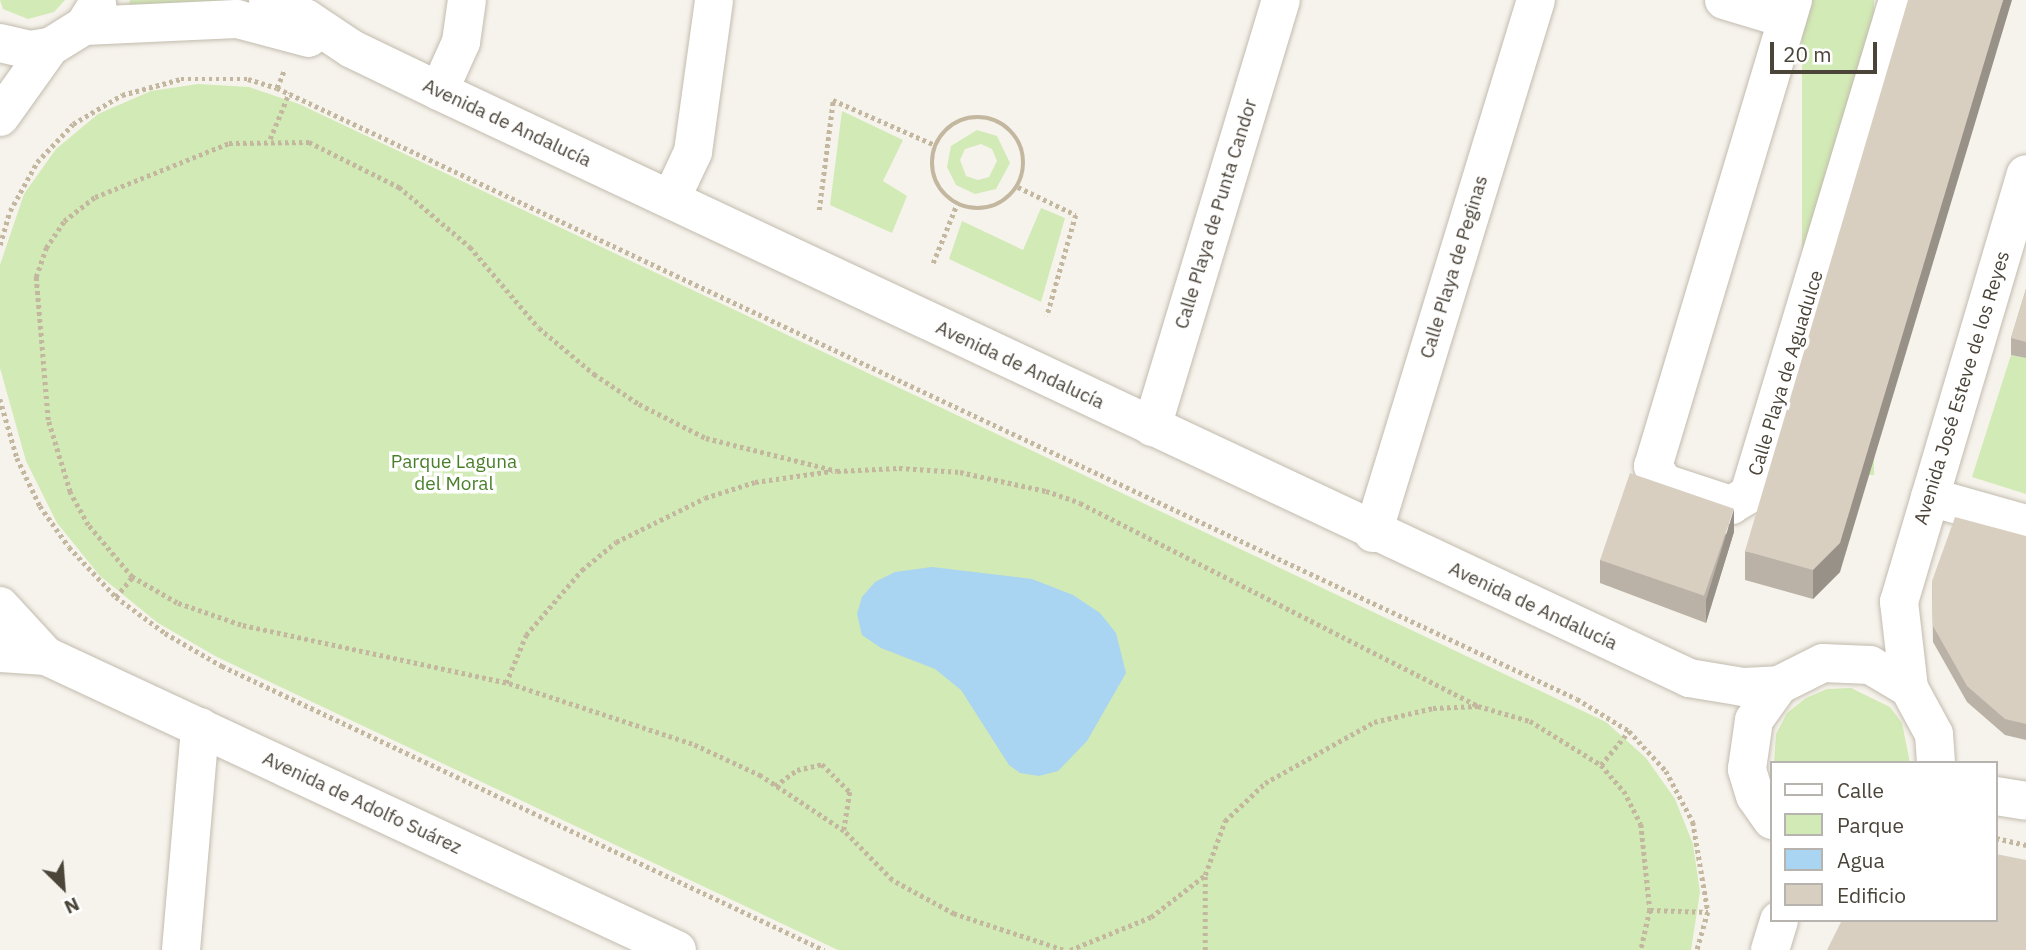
<!DOCTYPE html>
<html>
<head>
<meta charset="utf-8">
<style>
  body { margin:0 }
  #map { position:relative; width:2026px; height:950px; overflow:hidden; background:#f6f3ec; font-family:"IBM Plex Sans",sans-serif }
  div>[style] { position:absolute }
  .green>* { inset:0; background:#d2eab5; transform-origin:0 0 }
  .water>* { inset:0; background:#a9d4f2 }
  .path>* { height:4.5px; margin-top:-2.25px; transform-origin:0; background:repeating-linear-gradient(90deg,#c4b79f 0 3.5px,transparent 0 7px) }
  .path>.ring { margin:-2.25px; padding:0; box-sizing:content-box; background:none; border:4.5px solid #c4b79f; border-radius:50% }
  .roads { filter:drop-shadow(0 0 2px #c2bbae) drop-shadow(0 0 2px #c2bbae) }
  .minor>* { height:38px; margin:-19px; padding:0 19px; transform-origin:19px; border-radius:19px; background:#fff }
  .wall>* { inset:0; background:#bab2a6 }
  .shaded-wall>* { inset:0; background:#979187 }
  .building>* { inset:0; background:#d8cfc1; transform-origin:0 0 }
  span { translate:-50% -50%; white-space:nowrap; text-align:center; line-height:1.15; -webkit-text-stroke:7px #fff; paint-order:stroke }
  .street-label { font-size:19px; color:#4b4439 }
  .park-label { font-size:19px; color:#4a7f2a }
  .legend { position:absolute; left:1770px; top:761px; width:228px; height:161px; box-sizing:border-box; background:#fff; border:2px solid #b7b4b0; margin:0; padding:9px 12px; list-style:none; font-size:21px; color:#4b4439 }
  .legend li { display:flex; align-items:center; gap:14px; height:35px }
  .legend b { width:35px; border:2px solid #b7b4b0 }
  .north { position:absolute; left:28px; top:852px; width:70px; height:70px; -webkit-text-stroke:5px #fff; paint-order:stroke; rotate:155deg; font-size:19px; font-weight:700; line-height:28px; text-align:center; color:#4b4439 }
  .north::after { content:''; display:block; margin:auto; width:24px; height:32px; background:#4b4439; clip-path:polygon(50% 0,100% 100%,50% 72%,0 100%) }
  .scale { position:absolute; left:1770px; top:42px; width:107px; height:32px; box-sizing:border-box; border:4px solid #4b4439; border-top:0; padding-left:9px; font-size:21px; line-height:24px; white-space:nowrap; color:#4b4439; -webkit-text-stroke:5px #fff; paint-order:stroke }
</style>
</head>
<body>
<div id="map">
  <div class="green">
    <i style="clip-path:polygon(0 0,65px 0,54px 12px,28px 19px,3px 9px)"></i>
    <i style="clip-path:polygon(130px 0,233px 0,129px 6px)"></i>
    <i style="left:1802px;top:0;width:72px;height:475px"></i>
    <i style="clip-path:polygon(198px 84px,249px 87px,299px 104px,1606px 722px,1646px 758px,1675px 799px,1693px 844px,1700px 892px,1691px 950px,838px 950px,217px 657px,158px 623px,100px 576px,57px 523px,26px 461px,0 368px,0 265px,24px 194px,56px 149px,98px 114px,151px 91px)"></i>
    <i style="clip-path:polygon(842px 111px,903px 140px,883px 181px,907px 196px,892px 233px,830px 205px)"></i>
    <i style="clip-path:polygon(evenodd,977px 130px,997px 136px,1010px 163px,996px 189px,975px 194px,956px 185px,947px 167px,951px 146px,977px 130px,981px 144px,992px 149px,997px 161px,989px 177px,978px 180px,966px 176px,960px 160px,965px 149px,981px 144px)"></i>
    <i style="clip-path:polygon(1041px 208px,1065px 218px,1041px 302px,949px 259px,962px 221px,1023px 250px)"></i>
    <i style="clip-path:polygon(2011px 355px,2026px 358px,2026px 494px,1972px 477px)"></i>
    <i style="clip-path:polygon(1851px 688px,1890px 707px,1902px 723px,1910px 763px,1774px 763px,1776px 734px,1787px 713px,1806px 698px,1827px 689px)"></i>
  </div>
  <div class="water">
    <i style="clip-path:polygon(932px 567px,1032px 579px,1073px 595px,1100px 613px,1116px 633px,1126px 673px,1087px 741px,1058px 771px,1039px 776px,1020px 773px,1009px 765px,961px 690px,935px 669px,881px 648px,862px 635px,857px 614px,862px 597px,875px 582px,895px 572px)"></i>
  </div>
  <div class="path">
    <i style="left:277px;top:88px;width:18px;rotate:-68deg"></i>
    <i class="ring" style="left:932px;top:117px;width:87.5px;height:87.5px"></i>
    <i style="left:270px;top:139px;width:50px;rotate:-67.6deg"></i>
    <i style="left:1018px;top:187px;width:64px;rotate:25.8deg"></i>
    <i style="left:1076px;top:215px;width:105px;rotate:106deg"></i>
    <i style="left:819px;top:210px;width:111px;rotate:-82.7deg"></i>
    <i style="left:833px;top:100px;width:111px;rotate:23.8deg"></i>
    <i style="left:0;top:245px;width:35px;rotate:-74deg"></i>
    <i style="left:10px;top:211px;width:56px;rotate:-61.1deg"></i>
    <i style="left:37px;top:162px;width:52px;rotate:-46.5deg"></i>
    <i style="left:73px;top:124px;width:57px;rotate:-30.6deg"></i>
    <i style="left:122px;top:95px;width:61px;rotate:-15.2deg"></i>
    <i style="left:181px;top:79px;width:67px"></i>
    <i style="left:248px;top:79px;width:30px;rotate:17deg"></i>
    <i style="left:277px;top:88px;width:1436px;rotate:25.17deg"></i>
    <i style="left:1577px;top:699px;width:61px;rotate:31.6deg"></i>
    <i style="left:1629px;top:731px;width:54px;rotate:47.2deg"></i>
    <i style="left:1666px;top:771px;width:58px;rotate:62.1deg"></i>
    <i style="left:1693px;top:822px;width:91px;rotate:80.5deg"></i>
    <i style="left:1708px;top:912px;width:40px;rotate:106deg"></i>
    <i style="left:933px;top:263px;width:64px;rotate:-67.9deg"></i>
    <i style="left:0;top:399px;width:61px;rotate:73.9deg"></i>
    <i style="left:17px;top:458px;width:53px;rotate:64.4deg"></i>
    <i style="left:40px;top:506px;width:50px;rotate:54.7deg"></i>
    <i style="left:69px;top:547px;width:69px;rotate:46.8deg"></i>
    <i style="left:116px;top:597px;width:61px;rotate:36.3deg"></i>
    <i style="left:165px;top:633px;width:66px;rotate:30.1deg"></i>
    <i style="left:222px;top:666px;width:666px;rotate:25.26deg"></i>
    <i style="left:116px;top:597px;width:26px;rotate:-51deg"></i>
    <i style="left:506px;top:683px;width:52px;rotate:-67.4deg"></i>
    <i style="left:526px;top:635px;width:86px;rotate:-49.3deg"></i>
    <i style="left:582px;top:570px;width:44px;rotate:-39.5deg"></i>
    <i style="left:616px;top:542px;width:99px;rotate:-26.3deg"></i>
    <i style="left:705px;top:498px;width:52px;rotate:-17.7deg"></i>
    <i style="left:755px;top:482px;width:78px;rotate:-8.1deg"></i>
    <i style="left:1601px;top:765px;width:44px;rotate:-50.5deg"></i>
    <i style="left:775px;top:786px;width:27px;rotate:-36deg"></i>
    <i style="left:797px;top:770px;width:26px;rotate:-13deg"></i>
    <i style="left:822px;top:764px;width:40px;rotate:45deg"></i>
    <i style="left:850px;top:792px;width:39px;rotate:99deg"></i>
    <i style="left:1996px;top:838px;width:31px;rotate:13deg"></i>
    <i style="left:1650px;top:910px;width:58px;rotate:2deg"></i>
    <i style="left:1063px;top:950px;width:115px;rotate:-161.7deg"></i>
    <i style="left:954px;top:914px;width:71px;rotate:-151.3deg"></i>
    <i style="left:892px;top:880px;width:69px;rotate:-134.4deg"></i>
    <i style="left:844px;top:831px;width:100px;rotate:-146.5deg"></i>
    <i style="left:761px;top:776px;width:76px;rotate:-155.1deg"></i>
    <i style="left:692px;top:744px;width:196px;rotate:-161.8deg"></i>
    <i style="left:506px;top:683px;width:271px;rotate:-167.7deg"></i>
    <i style="left:241px;top:625px;width:68px;rotate:-161deg"></i>
    <i style="left:177px;top:603px;width:52px;rotate:-150deg"></i>
    <i style="left:132px;top:577px;width:68px;rotate:-130.2deg"></i>
    <i style="left:88px;top:525px;width:38px;rotate:-119deg"></i>
    <i style="left:70px;top:492px;width:75px;rotate:-107deg"></i>
    <i style="left:48px;top:420px;width:144px;rotate:-94.8deg"></i>
    <i style="left:36px;top:277px;width:31px;rotate:-71deg"></i>
    <i style="left:46px;top:248px;width:32px;rotate:-56deg"></i>
    <i style="left:64px;top:221px;width:39px;rotate:-38deg"></i>
    <i style="left:95px;top:197px;width:144px;rotate:-21.9deg"></i>
    <i style="left:229px;top:143px;width:80px;rotate:-0.7deg"></i>
    <i style="left:309px;top:142px;width:101px;rotate:26.6deg"></i>
    <i style="left:399px;top:187px;width:93px;rotate:40.2deg"></i>
    <i style="left:470px;top:247px;width:106px;rotate:49.6deg"></i>
    <i style="left:539px;top:328px;width:72px;rotate:39.9deg"></i>
    <i style="left:594px;top:374px;width:54px;rotate:33.7deg"></i>
    <i style="left:639px;top:404px;width:75px;rotate:26.9deg"></i>
    <i style="left:706px;top:438px;width:135px;rotate:14.1deg"></i>
    <i style="left:837px;top:471px;width:62px;rotate:-2.8deg"></i>
    <i style="left:899px;top:468px;width:61px;rotate:3.8deg"></i>
    <i style="left:960px;top:472px;width:88px;rotate:12.5deg"></i>
    <i style="left:1046px;top:491px;width:36px;rotate:19deg"></i>
    <i style="left:1080px;top:503px;width:447px;rotate:27deg"></i>
    <i style="left:1070px;top:950px;width:87px;rotate:-22.2deg"></i>
    <i style="left:1151px;top:917px;width:67px;rotate:-37.7deg"></i>
    <i style="left:1205px;top:950px;width:75px;rotate:-90deg"></i>
    <i style="left:1205px;top:875px;width:58px;rotate:-69.7deg"></i>
    <i style="left:1225px;top:821px;width:55px;rotate:-43.5deg"></i>
    <i style="left:1265px;top:783px;width:125px;rotate:-29.2deg"></i>
    <i style="left:1374px;top:722px;width:61px;rotate:-13.3deg"></i>
    <i style="left:1433px;top:708px;width:45px;rotate:-2.5deg"></i>
    <i style="left:1478px;top:706px;width:54px;rotate:16.1deg"></i>
    <i style="left:1530px;top:721px;width:84px;rotate:31.8deg"></i>
    <i style="left:1601px;top:765px;width:35px;rotate:49deg"></i>
    <i style="left:1624px;top:791px;width:37px;rotate:63deg"></i>
    <i style="left:1641px;top:824px;width:86px;rotate:84deg"></i>
    <i style="left:1650px;top:910px;width:41px;rotate:102.7deg"></i>
  </div>
  <div class="roads">
    <div class="minor">
      <i style="left:268px;top:0;width:43px;rotate:26deg"></i>
      <i style="left:307px;top:19px;width:54px;rotate:33.7deg"></i>
      <i style="left:352px;top:49px;width:97px;rotate:25.8deg"></i>
      <i style="left:439px;top:91px;width:1381px;rotate:25.15deg"></i>
      <i style="left:1689px;top:678px;width:55px;rotate:9.5deg"></i>
      <i style="left:1743px;top:687px;width:36px;rotate:-3deg"></i>
      <i style="left:1724px;top:0;width:66px;rotate:16.8deg"></i>
      <i style="left:1793px;top:0;width:487px;rotate:106.7deg"></i>
      <i style="left:1653px;top:466px;width:20px;rotate:57deg"></i>
      <i style="left:1664px;top:483px;width:71px;rotate:18.2deg"></i>
      <i style="left:1731px;top:505px;width:21px;rotate:-31deg"></i>
      <i style="left:1749px;top:494px;width:516px;rotate:-73.22deg"></i>
      <i style="left:84px;top:26px;width:153px;rotate:-2.6deg"></i>
      <i style="left:237px;top:19px;width:74px;rotate:14.8deg"></i>
      <i style="left:0;top:43px;width:31px;rotate:13deg"></i>
      <i style="left:30px;top:50px;width:20px;rotate:-9deg"></i>
      <i style="left:50px;top:47px;width:40px;rotate:-32deg"></i>
      <i style="left:84px;top:26px;width:25px;rotate:-58deg"></i>
      <i style="left:439px;top:91px;width:54px;rotate:-65.8deg"></i>
      <i style="left:461px;top:42px;width:42px;rotate:-81.9deg"></i>
      <i style="left:0;top:117px;width:86px;rotate:-54.5deg"></i>
      <i style="left:671px;top:199px;width:52px;rotate:-64.9deg"></i>
      <i style="left:693px;top:152px;width:153px;rotate:-82.1deg"></i>
      <i style="left:1152px;top:427px;width:446px;rotate:-73.2deg"></i>
      <i style="left:1930px;top:497px;width:100px;rotate:15.7deg"></i>
      <i style="left:1373px;top:533px;width:557px;rotate:-73deg"></i>
      <i style="left:0;top:606px;width:68px;rotate:47.4deg"></i>
      <i style="left:46px;top:656px;width:696px;rotate:24.98deg"></i>
      <i style="left:0;top:653px;width:46px;rotate:3.7deg"></i>
      <i style="left:1909px;top:688px;width:87px;rotate:-96.6deg"></i>
      <i style="left:1899px;top:602px;width:446px;rotate:-73.5deg"></i>
      <i style="left:1996px;top:796px;width:30px;rotate:9deg"></i>
      <i style="left:1772px;top:820px;width:29px;rotate:-125deg"></i>
      <i style="left:1755px;top:796px;width:28px;rotate:-107deg"></i>
      <i style="left:1747px;top:769px;width:49px;rotate:-81.9deg"></i>
      <i style="left:1754px;top:720px;width:43px;rotate:-54.5deg"></i>
      <i style="left:1779px;top:685px;width:49px;rotate:-26.6deg"></i>
      <i style="left:1823px;top:663px;width:47px;rotate:2.4deg"></i>
      <i style="left:1870px;top:665px;width:45px;rotate:30.5deg"></i>
      <i style="left:1909px;top:688px;width:52px;rotate:61.5deg"></i>
      <i style="left:1934px;top:734px;width:29px;rotate:86deg"></i>
      <i style="left:181px;top:950px;width:224px;rotate:-85.1deg"></i>
      <i style="left:1770px;top:950px;width:31px;rotate:-73deg"></i>
    </div>
  </div>
  <div class="wall">
    <i style="clip-path:polygon(2026px 289px,2026px 358px,2011px 355px,2011px 338px)"></i>
    <i style="clip-path:polygon(1734px 532px,1706px 623px,1600px 583px,1600px 560px)"></i>
    <i style="clip-path:polygon(2026px 536px,2026px 740px,2005px 735px,1967px 702px,1933px 642px,1932px 581px)"></i>
    <i style="clip-path:polygon(1745px 551px,1840px 572px,1813px 599px,1745px 580px)"></i>
  </div>
  <div class="shaded-wall">
    <i style="clip-path:polygon(2003px 0,2012px 0,1840px 572px,1813px 599px,1813px 570px)"></i>
    <i style="clip-path:polygon(1734px 509px,1734px 532px,1706px 623px,1706px 600px)"></i>
  </div>
  <div class="building">
    <i style="clip-path:polygon(1908px 0,2003px 0,1840px 543px,1813px 570px,1745px 551px)"></i>
    <i style="clip-path:polygon(2026px 289px,2026px 342px,2011px 338px)"></i>
    <i style="left:1630px;top:473px;width:110px;height:92px;rotate:19deg"></i>
    <i style="clip-path:polygon(1955px 517px,2026px 536px,2026px 724px,2005px 719px,1967px 686px,1933px 626px,1932px 581px)"></i>
    <i style="clip-path:polygon(1996px 854px,2026px 860px,2026px 950px,1827px 950px,1842px 920px,1996px 920px)"></i>
  </div>
  <div class="street-label">
    <span style="left:507px;top:123px;rotate:25deg">Avenida de Andalucía</span>
    <span style="left:1216px;top:214px;rotate:-73deg">Calle Playa de Punta Candor</span>
    <span style="left:1454px;top:267px;rotate:-73deg">Calle Playa de Peginas</span>
    <span style="left:1020px;top:365px;rotate:25deg">Avenida de Andalucía</span>
    <span style="left:1786px;top:373px;rotate:-73deg">Calle Playa de Aguadulce</span>
    <span style="left:1962px;top:388px;rotate:-73deg">Avenida José Esteve de los Reyes</span>
    <span style="left:1533px;top:606px;rotate:25deg">Avenida de Andalucía</span>
    <span style="left:362px;top:803px;rotate:25deg">Avenida de Adolfo Suárez</span>
  </div>
  <div class="park-label">
    <span style="left:454px;top:473px">Parque Laguna<br>del Moral</span>
  </div>
  <ul class="legend">
  <li><b style="height:9px;background:#fff"></b>Calle</li>
  <li><b style="height:19px;background:#d2eab5"></b>Parque</li>
  <li><b style="height:19px;background:#a9d4f2"></b>Agua</li>
  <li><b style="height:19px;background:#d8cfc1"></b>Edificio</li>
  </ul>
  <div class="north">N</div>
  <div class="scale">20 m</div>
</div>
</body>
</html>
